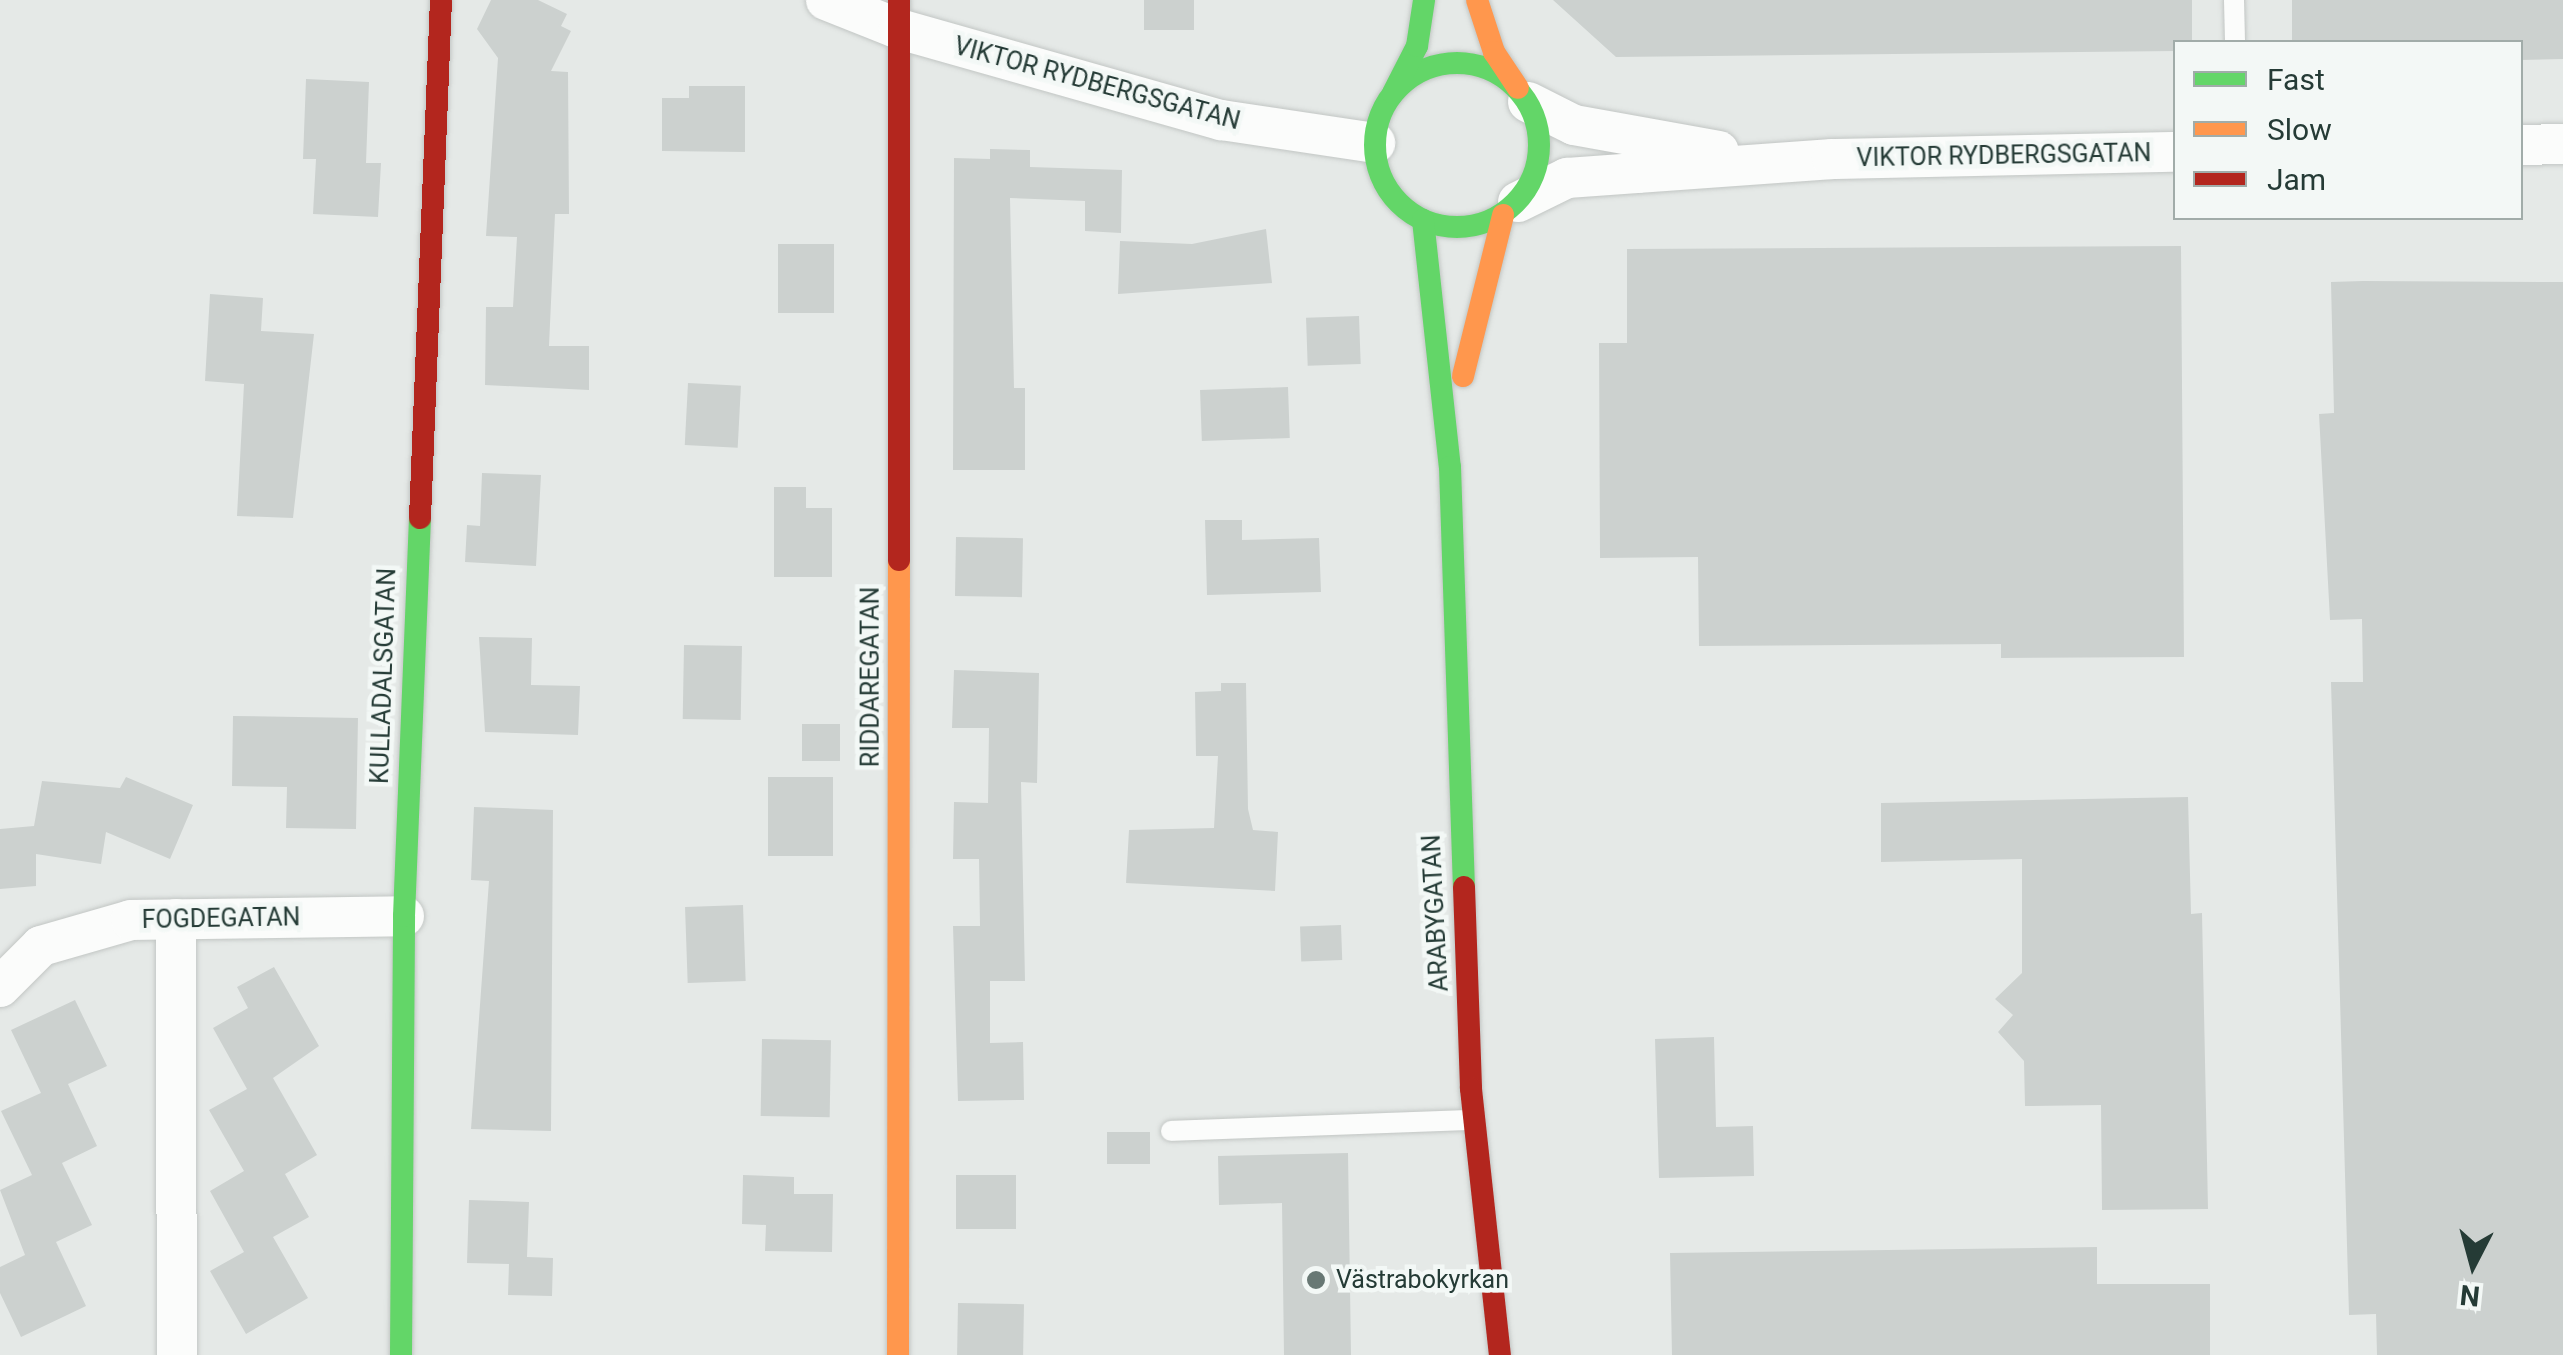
<!DOCTYPE html>
<html>
<head>
<meta charset="utf-8">
<style>
  body { margin:0 }
  #map { position:relative; width:2563px; height:1355px; overflow:hidden; background:#e5e9e7; font-family:Roboto,sans-serif }
  div>[style] { position:absolute }
  .building>* { inset:0; background:#ccd1cf; transform-origin:0 0 }
  .roads { filter:drop-shadow(0 0 2px #c2c6c4) drop-shadow(0 0 2px #c2c6c4) }
  .lane>* { height:20px; margin:-10px; padding:0 10px; transform-origin:10px; border-radius:10px; background:#fbfcfb }
  .street>* { height:40px; margin:-20px; padding:0 20px; transform-origin:20px; border-radius:20px; background:#fbfcfb }
  .fast>* { height:22px; margin:-11px; padding:0 11px; transform-origin:11px; border-radius:11px; background:#63d668 }
  .fast>.ring { margin:-11px; padding:0; box-sizing:content-box; background:none; border:22px solid #63d668; border-radius:50% }
  .slow>* { height:22px; margin:-11px; padding:0 11px; transform-origin:11px; border-radius:11px; background:#ff974d }
  .jam>* { height:22px; margin:-11px; padding:0 11px; transform-origin:11px; border-radius:11px; background:#b3261e }
  .dots>* { width:28px; height:28px; translate:-50% -50%; box-sizing:border-box; border:5px solid #f3f8f6; border-radius:50% }
  span { translate:-50% -50%; white-space:nowrap; text-align:center; line-height:1.15; -webkit-text-stroke:9px #f3f8f6; paint-order:stroke }
  .street-label { font-size:25px; color:#253b36 }
  .poi-label { font-size:25px; color:#253b36 }
  .left { translate:0 -50%; text-align:left }
  .legend { position:absolute; left:2173px; top:40px; width:350px; height:180px; box-sizing:border-box; background:#f3f8f6; border:2px solid #a1aca9; margin:0; padding:12px 18px; list-style:none; font-size:30px; color:#253b36 }
  .legend li { display:flex; align-items:center; gap:20px; height:50px }
  .legend b { width:50px; border:2px solid #a1aca9 }
  .north { position:absolute; left:2423px; top:1215px; width:100px; height:100px; -webkit-text-stroke:8px #f3f8f6; paint-order:stroke; rotate:186deg; font-size:28px; font-weight:700; line-height:40px; text-align:center; color:#253b36 }
  .north::after { content:''; display:block; margin:auto; width:35px; height:45px; background:#253b36; clip-path:polygon(50% 0,100% 100%,50% 72%,0 100%) }
</style>
</head>
<body>
<div id="map">
  <div class="building">
    <i style="clip-path:polygon(491px 0,538px 0,567px 14px,561px 26px,571px 31px,551px 71px,568px 72px,569px 214px,555px 214px,549px 346px,589px 346px,589px 390px,485px 385px,486px 307px,513px 307px,517px 237px,486px 236px,498px 58px,477px 29px)"></i>
    <i style="left:1144px;top:0;width:50px;height:30px"></i>
    <i style="clip-path:polygon(1553px 0,2192px 0,2192px 42px,2176px 42px,2176px 51px,1616px 57px)"></i>
    <i style="clip-path:polygon(2292px 0,2563px 0,2563px 59px,2520px 60px,2520px 42px,2292px 42px)"></i>
    <i style="clip-path:polygon(306px 79px,369px 82px,366px 163px,381px 163px,378px 217px,313px 214px,316px 159px,303px 159px)"></i>
    <i style="clip-path:polygon(689px 86px,745px 86px,745px 152px,662px 151px,662px 98px,689px 98px)"></i>
    <i style="clip-path:polygon(990px 149px,1030px 150px,1030px 167px,1122px 170px,1121px 233px,1085px 231px,1085px 201px,1010px 198px,1014px 388px,1025px 388px,1025px 470px,953px 470px,954px 158px,990px 159px)"></i>
    <i style="clip-path:polygon(1266px 229px,1272px 283px,1118px 294px,1120px 241px,1192px 244px)"></i>
    <i style="left:778px;top:244px;width:56px;height:69px"></i>
    <i style="clip-path:polygon(2181px 246px,2184px 657px,2001px 658px,2001px 644px,1699px 646px,1698px 557px,1600px 558px,1599px 343px,1627px 343px,1627px 249px)"></i>
    <i style="clip-path:polygon(2363px 281px,2563px 282px,2563px 1355px,2377px 1355px,2376px 1314px,2349px 1315px,2331px 682px,2363px 682px,2362px 619px,2330px 620px,2319px 414px,2334px 413px,2331px 282px)"></i>
    <i style="clip-path:polygon(210px 294px,263px 298px,261px 331px,314px 334px,293px 518px,237px 516px,244px 384px,205px 381px)"></i>
    <i style="left:1359px;top:316px;width:48px;height:53px;rotate:88deg"></i>
    <i style="left:688px;top:383px;width:53px;height:62px;rotate:3deg"></i>
    <i style="left:1288px;top:387px;width:51px;height:88px;rotate:88deg"></i>
    <i style="clip-path:polygon(482px 473px,541px 475px,536px 566px,465px 562px,467px 525px,480px 526px)"></i>
    <i style="clip-path:polygon(774px 487px,806px 487px,806px 508px,832px 508px,832px 577px,774px 577px)"></i>
    <i style="clip-path:polygon(1205px 520px,1242px 520px,1242px 540px,1319px 538px,1321px 592px,1207px 595px)"></i>
    <i style="left:956px;top:537px;width:67px;height:59px;rotate:1deg"></i>
    <i style="clip-path:polygon(479px 637px,532px 638px,531px 685px,580px 686px,578px 735px,485px 732px)"></i>
    <i style="left:684px;top:645px;width:58px;height:74px;rotate:1deg"></i>
    <i style="clip-path:polygon(954px 670px,1039px 673px,1037px 783px,1021px 782px,1025px 981px,990px 981px,990px 1043px,1023px 1042px,1024px 1100px,958px 1101px,953px 926px,980px 926px,979px 859px,953px 859px,954px 802px,988px 803px,989px 728px,952px 728px)"></i>
    <i style="clip-path:polygon(1221px 683px,1246px 683px,1248px 809px,1253px 830px,1278px 832px,1275px 891px,1126px 883px,1129px 830px,1214px 828px,1218px 756px,1196px 756px,1195px 692px,1221px 691px)"></i>
    <i style="clip-path:polygon(233px 716px,358px 718px,356px 829px,286px 828px,287px 787px,232px 786px)"></i>
    <i style="left:840px;top:724px;width:37px;height:38px;rotate:90deg"></i>
    <i style="clip-path:polygon(126px 777px,193px 805px,170px 859px,106px 832px,101px 864px,36px 854px,36px 886px,0 889px,0 829px,34px 826px,42px 781px,120px 788px)"></i>
    <i style="left:833px;top:777px;width:79px;height:65px;rotate:90deg"></i>
    <i style="clip-path:polygon(2188px 797px,2191px 914px,2202px 913px,2208px 1209px,2102px 1210px,2101px 1105px,2025px 1106px,2024px 1061px,1998px 1032px,2013px 1015px,1995px 999px,2022px 973px,2022px 859px,1881px 862px,1881px 803px)"></i>
    <i style="clip-path:polygon(474px 807px,553px 810px,551px 1131px,471px 1129px,489px 881px,471px 880px)"></i>
    <i style="left:743px;top:905px;width:76px;height:58px;rotate:88deg"></i>
    <i style="left:1341px;top:925px;width:35px;height:41px;rotate:88deg"></i>
    <i style="clip-path:polygon(274px 967px,319px 1046px,273px 1078px,317px 1155px,285px 1174px,309px 1217px,273px 1237px,308px 1298px,246px 1334px,210px 1271px,244px 1252px,210px 1191px,244px 1171px,209px 1110px,247px 1089px,213px 1028px,248px 1008px,237px 987px)"></i>
    <i style="clip-path:polygon(75px 1000px,107px 1066px,68px 1084px,97px 1146px,62px 1163px,92px 1225px,56px 1242px,86px 1306px,21px 1337px,0 1293px,0 1267px,25px 1255px,0 1190px,32px 1175px,1px 1111px,41px 1093px,11px 1030px)"></i>
    <i style="clip-path:polygon(1714px 1037px,1716px 1127px,1753px 1126px,1754px 1176px,1659px 1178px,1655px 1039px)"></i>
    <i style="left:762px;top:1039px;width:69px;height:77px;rotate:1deg"></i>
    <i style="left:1107px;top:1132px;width:43px;height:32px"></i>
    <i style="clip-path:polygon(1348px 1153px,1351px 1355px,1284px 1355px,1282px 1203px,1219px 1205px,1218px 1156px)"></i>
    <i style="clip-path:polygon(743px 1175px,794px 1177px,794px 1194px,833px 1194px,832px 1252px,765px 1251px,766px 1225px,742px 1224px)"></i>
    <i style="left:956px;top:1175px;width:60px;height:54px"></i>
    <i style="clip-path:polygon(469px 1200px,529px 1202px,527px 1257px,553px 1258px,552px 1296px,508px 1295px,509px 1264px,467px 1263px)"></i>
    <i style="clip-path:polygon(2097px 1247px,2097px 1284px,2210px 1284px,2210px 1355px,1672px 1355px,1670px 1253px)"></i>
    <i style="left:958px;top:1303px;width:66px;height:52px;rotate:1deg"></i>
  </div>
  <div class="roads">
    <div class="lane">
      <i style="left:2234px;top:0;width:42px;rotate:88.6deg"></i>
      <i style="left:1171px;top:1131px;width:301px;rotate:-2.1deg"></i>
    </div>
    <div class="street">
      <i style="left:826px;top:0;width:79px;rotate:21.7deg"></i>
      <i style="left:899px;top:29px;width:335px;rotate:15.8deg"></i>
      <i style="left:1221px;top:120px;width:156px;rotate:8.5deg"></i>
      <i style="left:1528px;top:102px;width:51px;rotate:26.6deg"></i>
      <i style="left:1574px;top:125px;width:147px;rotate:10.2deg"></i>
      <i style="left:2520px;top:145px;width:43px;rotate:-1.3deg"></i>
      <i style="left:1518px;top:202px;width:55px;rotate:-26.1deg"></i>
      <i style="left:1567px;top:178px;width:70px;rotate:-4.1deg"></i>
      <i style="left:1637px;top:173px;width:196px;rotate:-4.1deg"></i>
      <i style="left:1832px;top:159px;width:344px;rotate:-1.2deg"></i>
      <i style="left:176px;top:919px;width:436px;rotate:89.9deg"></i>
      <i style="left:0;top:987px;width:58px;rotate:-45deg"></i>
      <i style="left:41px;top:946px;width:94px;rotate:-16.1deg"></i>
      <i style="left:131px;top:920px;width:273px;rotate:-0.8deg"></i>
    </div>
    <div class="fast">
      <i class="ring" style="left:1375px;top:63px;width:142px;height:142px"></i>
      <i style="left:1393px;top:93px;width:53px;rotate:-62.9deg"></i>
      <i style="left:1417px;top:46px;width:47px;rotate:-81.3deg"></i>
      <i style="left:1423px;top:220px;width:248px;rotate:83.8deg"></i>
      <i style="left:1450px;top:467px;width:420px;rotate:88.1deg"></i>
      <i style="left:401px;top:1355px;width:439px;rotate:-89.6deg"></i>
      <i style="left:404px;top:916px;width:398px;rotate:-87.7deg"></i>
    </div>
    <div class="slow">
      <i style="left:1477px;top:0;width:55px;rotate:71.9deg"></i>
      <i style="left:1494px;top:52px;width:43px;rotate:56.3deg"></i>
      <i style="left:1463px;top:376px;width:166px;rotate:-76deg"></i>
      <i style="left:898px;top:1355px;width:795px;rotate:-89.93deg"></i>
    </div>
    <div class="jam">
      <i style="left:420px;top:518px;width:518px;rotate:-87.68deg"></i>
      <i style="left:899px;top:560px;width:560px;rotate:-90deg"></i>
      <i style="left:1464px;top:887px;width:202px;rotate:88deg"></i>
      <i style="left:1471px;top:1089px;width:268px;rotate:83.8deg"></i>
    </div>
  </div>
  <div class="dots">
    <i style="left:1316px;top:1280px;background:#687874"></i>
  </div>
  <div class="street-label">
    <span style="left:1097px;top:84px;rotate:15deg">VIKTOR RYDBERGSGATAN</span>
    <span style="left:2004px;top:156px;rotate:-1deg">VIKTOR RYDBERGSGATAN</span>
    <span style="left:384px;top:676px;rotate:-88deg">KULLADALSGATAN</span>
    <span style="left:871px;top:677px;rotate:-90deg">RIDDAREGATAN</span>
    <span style="left:1436px;top:913px;rotate:-93deg">ARABYGATAN</span>
    <span style="left:221px;top:919px;rotate:-1deg">FOGDEGATAN</span>
  </div>
  <div class="poi-label">
    <span class="left" style="left:1336px;top:1280px">Västrabokyrkan</span>
  </div>
  <ul class="legend">
  <li><b style="height:12px;background:#63d668"></b>Fast</li>
  <li><b style="height:12px;background:#ff974d"></b>Slow</li>
  <li><b style="height:12px;background:#b3261e"></b>Jam</li>
  </ul>
  <div class="north">N</div>
</div>
</body>
</html>
